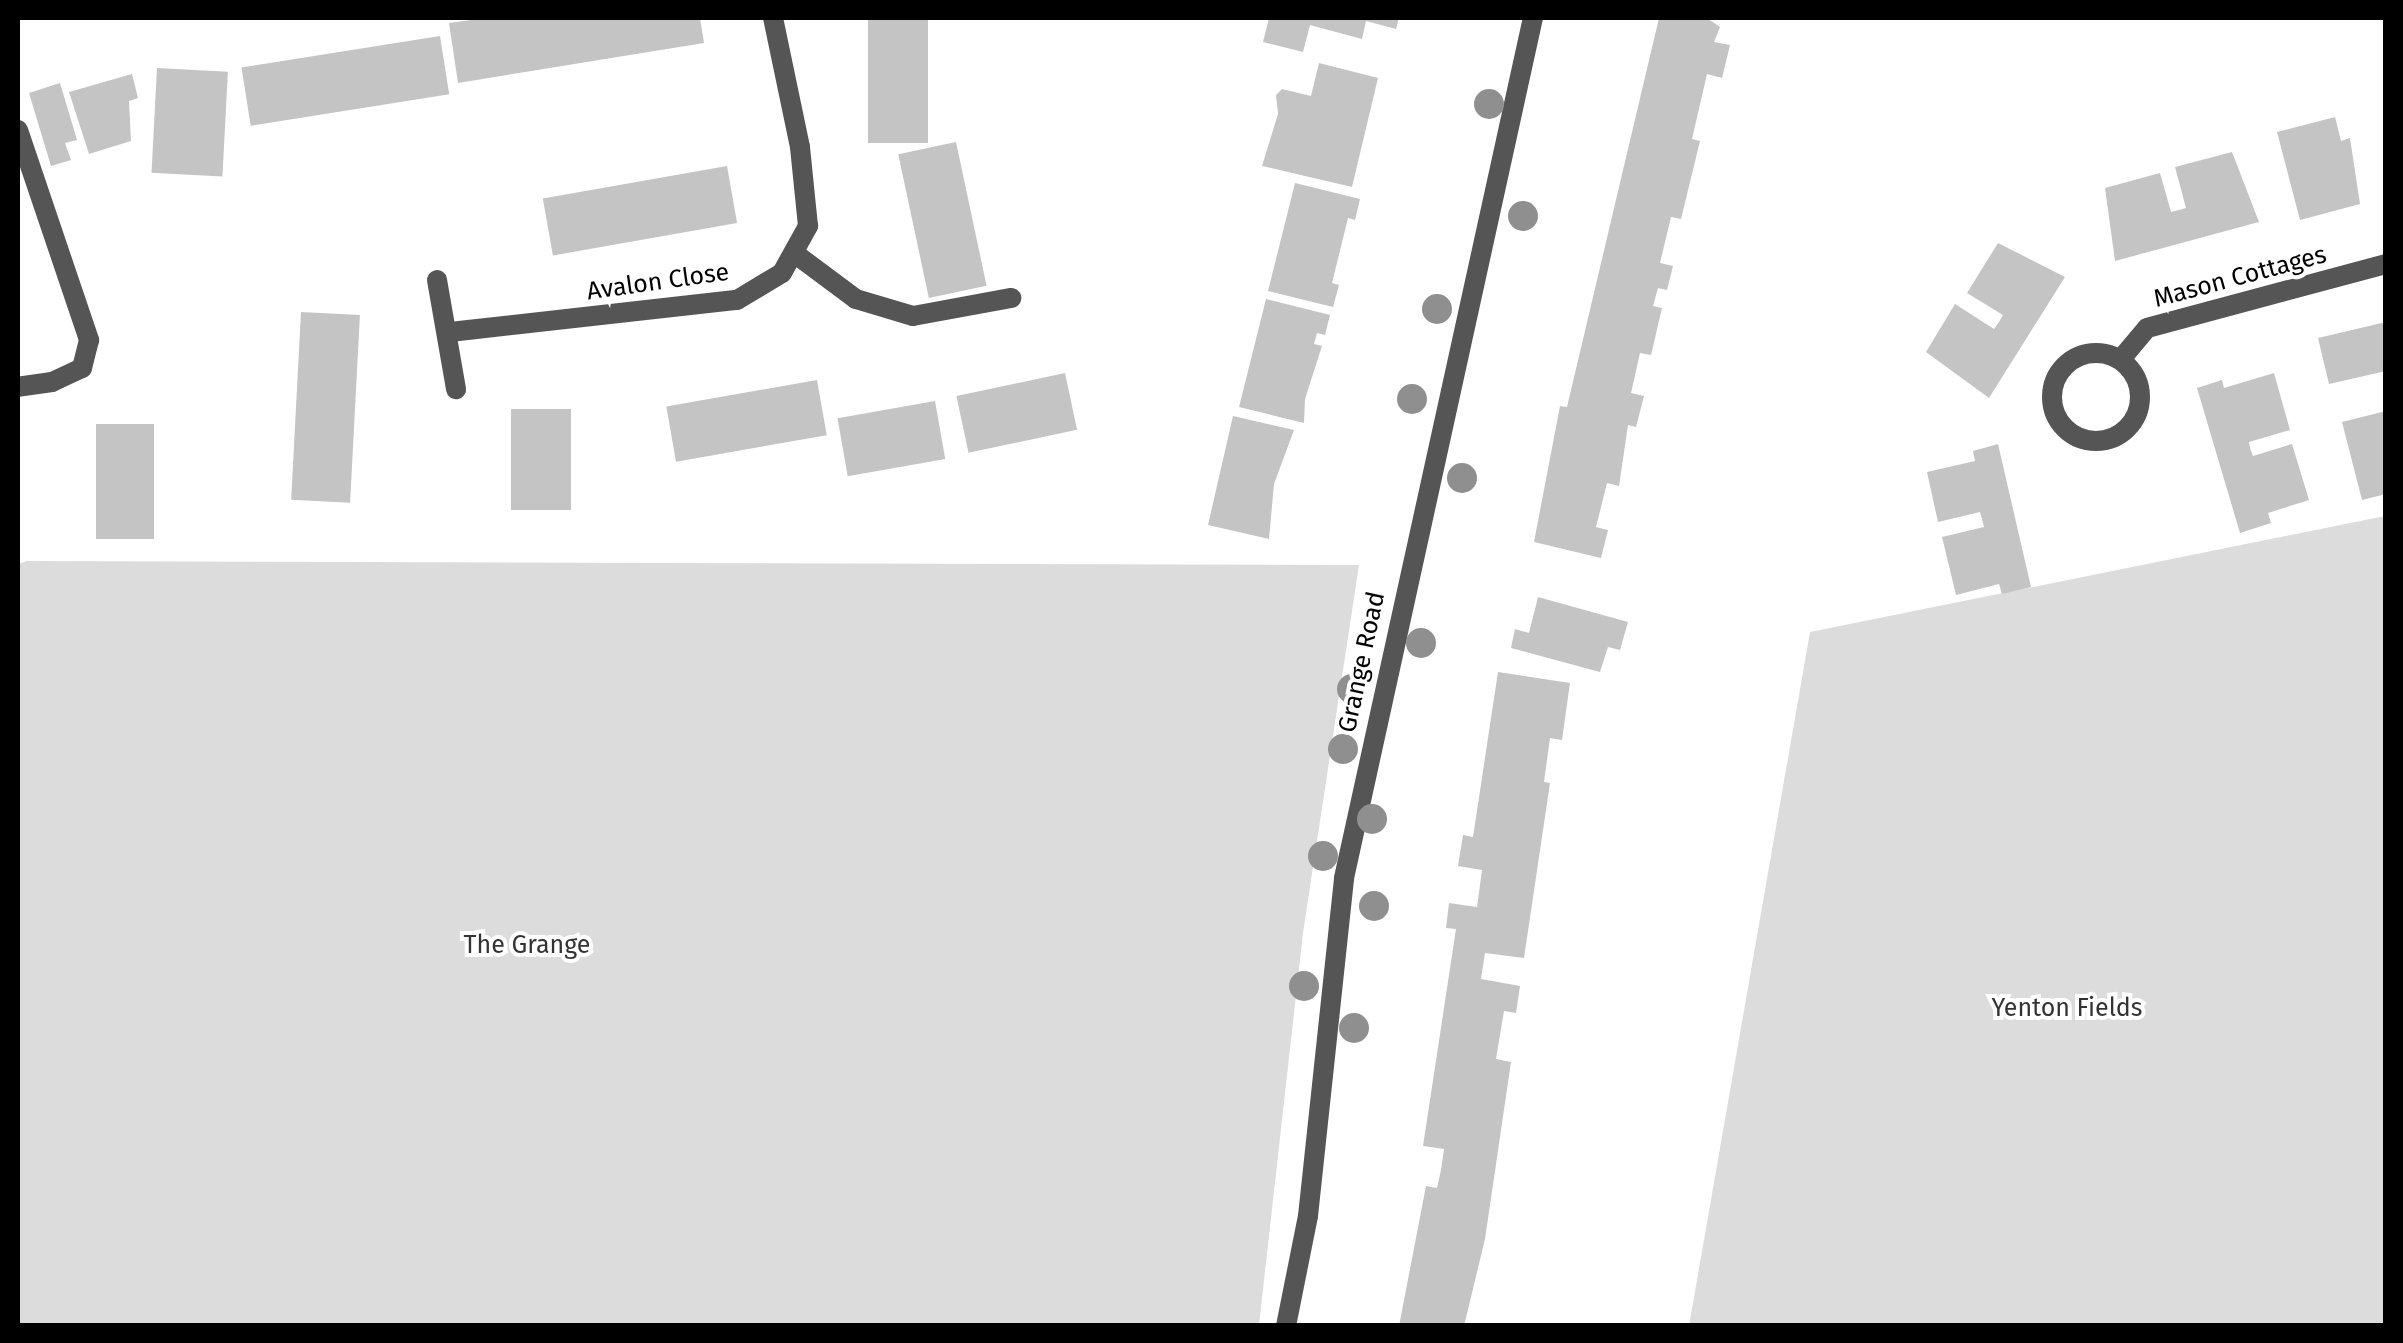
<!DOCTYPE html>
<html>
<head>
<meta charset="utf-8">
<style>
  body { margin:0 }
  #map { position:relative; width:2403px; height:1343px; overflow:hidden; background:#fff; font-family:"Fira Sans",sans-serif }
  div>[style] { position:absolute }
  .green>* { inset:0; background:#dcdcdc }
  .building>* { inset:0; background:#c4c4c4; transform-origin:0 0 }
  .service>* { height:20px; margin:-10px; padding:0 10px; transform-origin:10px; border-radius:10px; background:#555 }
  .minor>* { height:20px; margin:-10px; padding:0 10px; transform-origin:10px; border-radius:10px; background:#555 }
  .minor>.ring { margin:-10px; padding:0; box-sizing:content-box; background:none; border:20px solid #555; border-radius:50% }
  .trees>* { width:30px; height:30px; margin:-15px; border-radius:50%; background:#8f8f8f }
  span { translate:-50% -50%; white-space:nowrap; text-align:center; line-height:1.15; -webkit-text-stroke:8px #fff; paint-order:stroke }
  .street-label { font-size:25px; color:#000 }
  .park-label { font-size:25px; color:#333 }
  .frame { position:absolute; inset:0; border:20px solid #000; pointer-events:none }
</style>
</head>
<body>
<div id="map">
  <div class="green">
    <i style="clip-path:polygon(2385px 516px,2385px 1325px,1689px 1326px,1810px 632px)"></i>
    <i style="clip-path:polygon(27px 561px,1359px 565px,1303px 933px,1259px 1325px,18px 1325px,18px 564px)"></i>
  </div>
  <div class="building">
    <i style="clip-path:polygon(486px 18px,700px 18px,704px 43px,458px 83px,449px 23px)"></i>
    <i style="left:868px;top:18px;width:60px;height:125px"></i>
    <i style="clip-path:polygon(1269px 18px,1399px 18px,1396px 29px,1366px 21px,1362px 39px,1310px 25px,1303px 52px,1263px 42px)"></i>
    <i style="clip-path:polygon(1659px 18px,1707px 18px,1720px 27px,1714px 42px,1730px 45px,1722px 78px,1707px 74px,1692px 139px,1700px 141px,1681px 219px,1671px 217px,1660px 263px,1673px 266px,1667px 290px,1658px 288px,1653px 306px,1662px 308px,1651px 355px,1640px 353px,1631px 393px,1644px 396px,1636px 427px,1628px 425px,1619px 486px,1607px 483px,1596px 527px,1608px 530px,1601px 558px,1534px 542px,1560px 406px,1567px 407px)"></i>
    <i style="left:440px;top:36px;width:59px;height:201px;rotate:81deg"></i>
    <i style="clip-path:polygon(1319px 63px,1378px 78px,1352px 187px,1262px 166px,1278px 114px,1276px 95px,1282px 89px,1311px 96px)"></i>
    <i style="left:157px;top:68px;width:71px;height:105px;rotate:3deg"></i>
    <i style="clip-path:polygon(132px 74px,138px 98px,129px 101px,131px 141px,89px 154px,69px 92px)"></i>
    <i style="clip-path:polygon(60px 83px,77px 140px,65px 143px,71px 160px,51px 166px,29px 93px)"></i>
    <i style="clip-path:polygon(2335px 117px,2341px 141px,2350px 138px,2360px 204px,2300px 220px,2277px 132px)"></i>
    <i style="left:956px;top:142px;width:147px;height:59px;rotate:78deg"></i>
    <i style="clip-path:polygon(2232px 152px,2259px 222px,2115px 261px,2105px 188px,2160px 173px,2171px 212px,2179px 210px,2186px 208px,2175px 167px)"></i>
    <i style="left:727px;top:166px;width:58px;height:187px;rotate:80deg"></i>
    <i style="clip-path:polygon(1295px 183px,1360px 199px,1355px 220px,1348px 218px,1332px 283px,1339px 285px,1333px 307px,1268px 291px)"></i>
    <i style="clip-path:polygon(1998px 243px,2065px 277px,1989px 398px,1926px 352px,1955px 304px,1994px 329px,1999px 322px,2003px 315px,1967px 293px)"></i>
    <i style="clip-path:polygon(1266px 299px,1330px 315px,1325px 335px,1317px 333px,1314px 344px,1322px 346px,1305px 399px,1304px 423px,1239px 407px)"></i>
    <i style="left:301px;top:312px;width:59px;height:188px;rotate:3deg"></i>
    <i style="clip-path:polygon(2386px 322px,2386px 371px,2329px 384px,2318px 338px)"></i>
    <i style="left:1065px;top:373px;width:58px;height:111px;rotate:78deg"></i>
    <i style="clip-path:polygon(2274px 373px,2290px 430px,2249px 442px,2250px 448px,2253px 456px,2292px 444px,2309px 500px,2268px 513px,2271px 523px,2240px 533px,2197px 388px,2222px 380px,2224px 388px)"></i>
    <i style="left:817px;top:380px;width:56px;height:153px;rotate:80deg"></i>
    <i style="left:935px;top:401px;width:59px;height:99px;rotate:80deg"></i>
    <i style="left:511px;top:409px;width:60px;height:101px"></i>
    <i style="clip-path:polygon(2386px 411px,2386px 494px,2362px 500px,2342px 422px)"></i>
    <i style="clip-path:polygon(1233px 416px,1294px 430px,1274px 484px,1269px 539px,1208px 525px)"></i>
    <i style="left:154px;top:424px;width:115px;height:58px;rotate:90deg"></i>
    <i style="clip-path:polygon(1998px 444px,2031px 587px,2002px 594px,1999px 584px,1956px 595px,1942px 537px,1984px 527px,1982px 519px,1980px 512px,1938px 522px,1927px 472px,1975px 461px,1973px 451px)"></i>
    <i style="clip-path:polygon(1538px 597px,1628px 622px,1620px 650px,1608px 647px,1600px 672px,1511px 648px,1515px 629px,1529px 633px)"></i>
    <i style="clip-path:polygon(1498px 672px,1570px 683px,1562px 740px,1550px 738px,1544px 782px,1550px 783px,1524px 958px,1485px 953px,1481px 979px,1520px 986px,1516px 1013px,1504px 1011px,1496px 1059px,1511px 1062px,1485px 1239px,1464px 1326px,1399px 1326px,1426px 1186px,1437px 1188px,1441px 1170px,1444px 1149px,1423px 1146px,1456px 929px,1446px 928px,1449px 903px,1477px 907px,1482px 870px,1458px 866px,1463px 835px,1473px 837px)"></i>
  </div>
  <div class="service">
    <i style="left:794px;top:253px;width:77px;rotate:36.6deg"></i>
    <i style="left:856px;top:299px;width:59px;rotate:16.6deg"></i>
    <i style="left:913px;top:316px;width:100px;rotate:-10.4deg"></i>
  </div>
  <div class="minor">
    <i style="left:18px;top:130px;width:222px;rotate:71.3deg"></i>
    <i style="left:89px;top:340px;width:29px;rotate:104deg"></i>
    <i style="left:82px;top:368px;width:33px;rotate:155deg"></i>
    <i style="left:52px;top:382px;width:34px;rotate:172deg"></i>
    <i style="left:437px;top:280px;width:111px;rotate:80.1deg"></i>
    <i style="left:450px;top:332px;width:289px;rotate:-6.4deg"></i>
    <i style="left:737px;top:300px;width:52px;rotate:-31deg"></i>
    <i style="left:782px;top:273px;width:54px;rotate:-61deg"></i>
    <i style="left:808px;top:226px;width:79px;rotate:-95.8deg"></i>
    <i style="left:800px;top:147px;width:132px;rotate:-101.8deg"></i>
    <i class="ring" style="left:2052px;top:353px;width:68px;height:68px"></i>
    <i style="left:2121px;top:359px;width:40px;rotate:-50deg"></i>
    <i style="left:2147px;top:328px;width:247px;rotate:-15deg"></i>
    <i style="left:1286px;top:1326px;width:112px;rotate:-78.7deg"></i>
    <i style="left:1308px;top:1216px;width:340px;rotate:-83.9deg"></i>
    <i style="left:1344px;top:878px;width:881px;rotate:-77.61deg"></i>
  </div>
  <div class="trees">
    <i style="left:1489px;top:104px"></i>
    <i style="left:1523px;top:216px"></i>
    <i style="left:1437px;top:309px"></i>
    <i style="left:1412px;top:399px"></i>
    <i style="left:1462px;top:478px"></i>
    <i style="left:1421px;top:643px"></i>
    <i style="left:1352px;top:689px"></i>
    <i style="left:1343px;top:749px"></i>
    <i style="left:1372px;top:819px"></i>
    <i style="left:1323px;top:856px"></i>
    <i style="left:1374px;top:906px"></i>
    <i style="left:1304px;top:986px"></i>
    <i style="left:1354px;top:1028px"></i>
  </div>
  <div class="street-label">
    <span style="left:2240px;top:277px;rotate:-15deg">Mason Cottages</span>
    <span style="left:658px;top:282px;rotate:-8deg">Avalon Close</span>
    <span style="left:1362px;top:662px;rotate:-78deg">Grange Road</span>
  </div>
  <div class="park-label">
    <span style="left:527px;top:945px">The Grange</span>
    <span style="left:2067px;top:1008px">Yenton Fields</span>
  </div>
  <div class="frame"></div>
</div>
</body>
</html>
